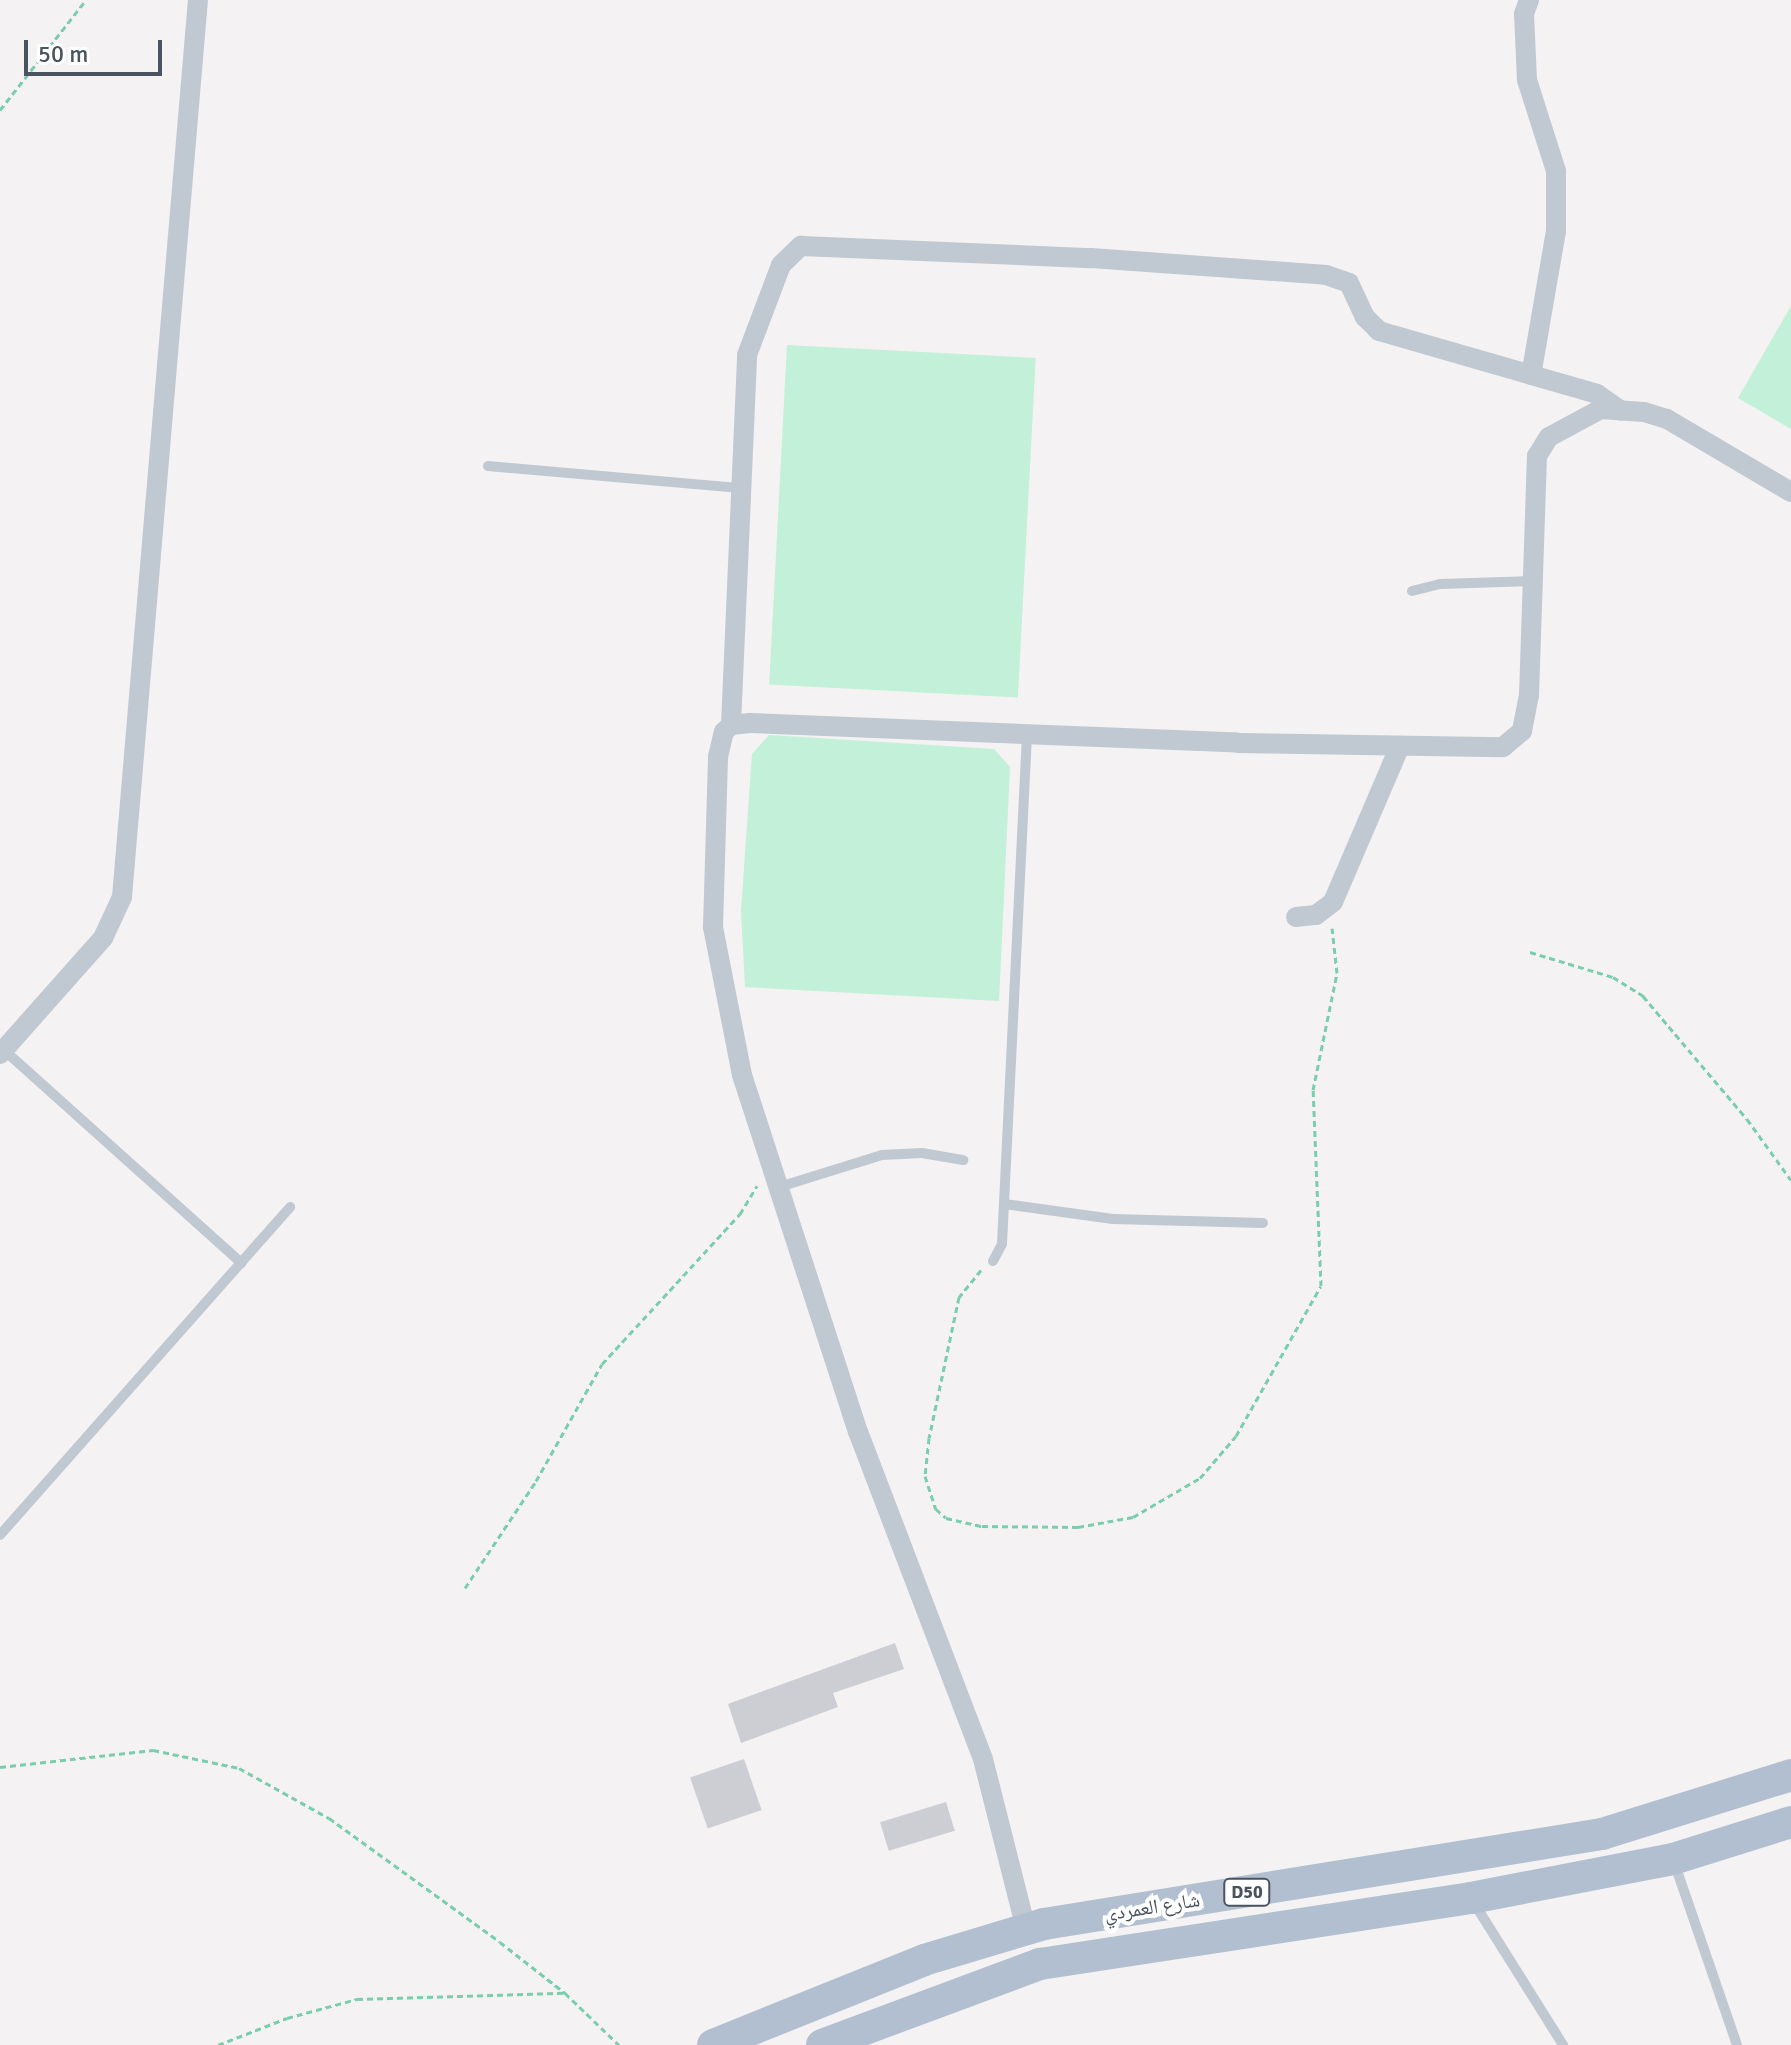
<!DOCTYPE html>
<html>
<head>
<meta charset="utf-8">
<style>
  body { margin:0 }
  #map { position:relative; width:1791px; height:2045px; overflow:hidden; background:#f4f2f2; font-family:Signika,"Noto Naskh Arabic",sans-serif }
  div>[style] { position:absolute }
  .green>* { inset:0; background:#c2f0d8; transform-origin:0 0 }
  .building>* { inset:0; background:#ccced4; transform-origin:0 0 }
  .path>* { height:3px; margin-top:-1.5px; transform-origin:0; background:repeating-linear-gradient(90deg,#7acead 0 6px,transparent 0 10px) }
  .service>* { height:10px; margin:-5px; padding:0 5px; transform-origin:5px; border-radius:5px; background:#c0c8d1 }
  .minor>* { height:20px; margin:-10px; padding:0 10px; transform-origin:10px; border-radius:10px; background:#c0c8d1 }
  .primary>* { height:32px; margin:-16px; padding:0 16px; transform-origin:16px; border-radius:16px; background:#b2bfd0 }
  span { translate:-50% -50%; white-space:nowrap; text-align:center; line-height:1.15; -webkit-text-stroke:8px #fff; paint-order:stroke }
  .shield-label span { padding:2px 6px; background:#fff; border:2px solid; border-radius:6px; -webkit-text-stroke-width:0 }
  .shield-label { font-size:18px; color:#4a5360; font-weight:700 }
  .street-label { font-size:20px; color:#4a5360 }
  .scale { position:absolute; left:24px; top:40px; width:138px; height:36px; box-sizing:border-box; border:4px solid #4a5360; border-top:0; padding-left:10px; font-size:24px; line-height:28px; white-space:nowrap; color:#4a5360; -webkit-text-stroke:6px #fff; paint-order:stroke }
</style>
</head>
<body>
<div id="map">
  <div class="green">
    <i style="clip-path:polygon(1791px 306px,1791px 429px,1738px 398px)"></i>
    <i style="left:787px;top:345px;width:249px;height:340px;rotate:3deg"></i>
    <i style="clip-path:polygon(769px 735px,994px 749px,1010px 767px,999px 1001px,745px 987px,741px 911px,752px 754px)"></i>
  </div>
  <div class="building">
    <i style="clip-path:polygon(895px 1643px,904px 1669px,833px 1693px,838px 1707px,741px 1743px,728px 1704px)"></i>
    <i style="left:744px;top:1759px;width:54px;height:57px;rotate:71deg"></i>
    <i style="left:946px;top:1802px;width:30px;height:69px;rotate:73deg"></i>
  </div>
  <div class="path">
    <i style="left:0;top:110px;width:140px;rotate:-52deg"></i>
    <i style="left:1530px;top:952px;width:87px;rotate:16.8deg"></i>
    <i style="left:1613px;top:977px;width:36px;rotate:32deg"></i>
    <i style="left:1643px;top:996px;width:161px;rotate:49.8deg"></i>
    <i style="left:1747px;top:1119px;width:75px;rotate:54.2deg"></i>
    <i style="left:981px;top:1270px;width:35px;rotate:129deg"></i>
    <i style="left:959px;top:1297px;width:144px;rotate:102deg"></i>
    <i style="left:929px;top:1438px;width:38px;rotate:96deg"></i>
    <i style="left:925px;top:1476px;width:35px;rotate:72deg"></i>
    <i style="left:936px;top:1509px;width:13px;rotate:42deg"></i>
    <i style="left:946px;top:1518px;width:37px;rotate:13deg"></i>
    <i style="left:982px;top:1526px;width:96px;rotate:0.6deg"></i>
    <i style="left:1078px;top:1527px;width:56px;rotate:-10.3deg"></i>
    <i style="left:1133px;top:1517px;width:78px;rotate:-30.2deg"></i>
    <i style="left:1200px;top:1478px;width:55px;rotate:-49.4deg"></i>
    <i style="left:1236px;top:1436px;width:172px;rotate:-60.5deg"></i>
    <i style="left:1321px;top:1286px;width:196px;rotate:-92.3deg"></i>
    <i style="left:1313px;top:1090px;width:119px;rotate:-78.4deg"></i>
    <i style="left:1337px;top:973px;width:45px;rotate:-96.3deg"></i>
    <i style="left:465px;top:1588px;width:128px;rotate:-56.4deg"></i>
    <i style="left:536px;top:1481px;width:134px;rotate:-60.6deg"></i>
    <i style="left:602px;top:1364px;width:204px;rotate:-47.4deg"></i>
    <i style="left:740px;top:1214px;width:33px;rotate:-59deg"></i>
    <i style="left:0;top:1767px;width:154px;rotate:-6.3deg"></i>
    <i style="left:153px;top:1750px;width:88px;rotate:11.8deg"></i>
    <i style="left:239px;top:1768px;width:103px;rotate:29.1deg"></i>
    <i style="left:329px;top:1818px;width:211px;rotate:35.9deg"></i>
    <i style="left:500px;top:1942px;width:83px;rotate:38.1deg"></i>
    <i style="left:565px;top:1993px;width:75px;rotate:43.9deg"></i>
    <i style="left:218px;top:2045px;width:74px;rotate:-21.4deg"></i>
    <i style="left:287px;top:2018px;width:73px;rotate:-15.2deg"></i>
    <i style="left:357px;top:1999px;width:208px;rotate:-1.7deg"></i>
  </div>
  <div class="service">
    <i style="left:488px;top:466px;width:251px;rotate:5deg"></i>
    <i style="left:1412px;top:591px;width:29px;rotate:-14deg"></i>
    <i style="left:1440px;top:584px;width:92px;rotate:-1.9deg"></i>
    <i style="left:4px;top:1050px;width:319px;rotate:41.9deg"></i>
    <i style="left:776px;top:1188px;width:111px;rotate:-17.3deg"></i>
    <i style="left:882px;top:1155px;width:40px;rotate:-2.9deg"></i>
    <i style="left:922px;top:1153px;width:42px;rotate:9.7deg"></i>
    <i style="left:1004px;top:1204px;width:110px;rotate:7.8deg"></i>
    <i style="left:1113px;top:1219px;width:150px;rotate:1.5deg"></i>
    <i style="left:993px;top:1261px;width:19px;rotate:-62deg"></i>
    <i style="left:1002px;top:1244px;width:510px;rotate:-87.19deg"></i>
    <i style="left:0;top:1535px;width:438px;rotate:-48.5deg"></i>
    <i style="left:1674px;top:1862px;width:194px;rotate:71deg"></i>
    <i style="left:1474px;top:1903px;width:168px;rotate:57.9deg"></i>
  </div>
  <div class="minor">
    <i style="left:1529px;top:0;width:15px;rotate:110deg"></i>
    <i style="left:1524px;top:14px;width:66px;rotate:87.4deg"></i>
    <i style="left:1527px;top:80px;width:96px;rotate:72.3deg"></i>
    <i style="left:1556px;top:171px;width:60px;rotate:90deg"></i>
    <i style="left:1556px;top:231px;width:146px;rotate:99.8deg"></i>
    <i style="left:731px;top:725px;width:370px;rotate:-87.5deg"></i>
    <i style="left:747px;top:355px;width:96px;rotate:-69.3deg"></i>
    <i style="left:781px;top:265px;width:28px;rotate:-44deg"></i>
    <i style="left:801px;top:246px;width:290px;rotate:2.4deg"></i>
    <i style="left:1091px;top:258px;width:236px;rotate:4.1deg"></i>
    <i style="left:1326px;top:275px;width:24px;rotate:19deg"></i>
    <i style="left:1349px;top:283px;width:38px;rotate:65deg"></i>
    <i style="left:1365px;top:317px;width:20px;rotate:45deg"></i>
    <i style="left:1379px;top:331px;width:227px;rotate:16.1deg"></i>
    <i style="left:1597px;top:394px;width:29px;rotate:35deg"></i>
    <i style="left:1296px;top:917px;width:20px;rotate:-6deg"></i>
    <i style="left:1316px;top:915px;width:21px;rotate:-37deg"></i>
    <i style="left:1333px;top:902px;width:170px;rotate:-66.8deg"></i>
    <i style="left:0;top:1054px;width:155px;rotate:-48.4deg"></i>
    <i style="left:103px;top:938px;width:45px;rotate:-65.1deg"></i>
    <i style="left:122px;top:897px;width:900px;rotate:-85.16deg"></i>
    <i style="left:1026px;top:1929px;width:175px;rotate:-104.2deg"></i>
    <i style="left:983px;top:1759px;width:350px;rotate:-110.9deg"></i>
    <i style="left:858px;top:1432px;width:375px;rotate:-108deg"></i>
    <i style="left:742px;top:1075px;width:151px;rotate:-101.1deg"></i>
    <i style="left:713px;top:927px;width:170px;rotate:-88.3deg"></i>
    <i style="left:718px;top:757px;width:26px;rotate:-77deg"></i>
    <i style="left:724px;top:732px;width:10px;rotate:-45deg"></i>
    <i style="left:731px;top:725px;width:19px;rotate:-6deg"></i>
    <i style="left:750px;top:723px;width:488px;rotate:2.3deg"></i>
    <i style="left:1238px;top:743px;width:265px;rotate:0.9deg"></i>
    <i style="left:1503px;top:747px;width:25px;rotate:-40deg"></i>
    <i style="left:1522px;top:731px;width:36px;rotate:-79deg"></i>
    <i style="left:1529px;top:696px;width:240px;rotate:-88.1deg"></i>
    <i style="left:1537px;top:456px;width:22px;rotate:-58deg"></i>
    <i style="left:1549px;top:437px;width:59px;rotate:-28.3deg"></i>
    <i style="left:1601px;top:409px;width:43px;rotate:4deg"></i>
    <i style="left:1644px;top:412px;width:24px;rotate:17deg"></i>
    <i style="left:1667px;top:419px;width:144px;rotate:30.5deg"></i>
  </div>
  <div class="primary">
    <i style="left:713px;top:2045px;width:227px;rotate:-21.9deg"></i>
    <i style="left:924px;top:1960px;width:125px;rotate:-16.7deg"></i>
    <i style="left:1044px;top:1924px;width:565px;rotate:-9.16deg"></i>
    <i style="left:1602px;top:1834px;width:198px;rotate:-17.3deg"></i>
    <i style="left:822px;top:2045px;width:233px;rotate:-20.4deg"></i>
    <i style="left:1040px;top:1964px;width:436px;rotate:-8.7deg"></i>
    <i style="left:1471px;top:1898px;width:206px;rotate:-10.9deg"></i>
    <i style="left:1673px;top:1859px;width:124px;rotate:-17.4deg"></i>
  </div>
  <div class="shield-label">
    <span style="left:1247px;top:1892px">D50</span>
  </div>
  <div class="street-label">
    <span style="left:1152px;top:1907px;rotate:-9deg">شارع العمردي</span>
  </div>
  <div class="scale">50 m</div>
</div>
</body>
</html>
